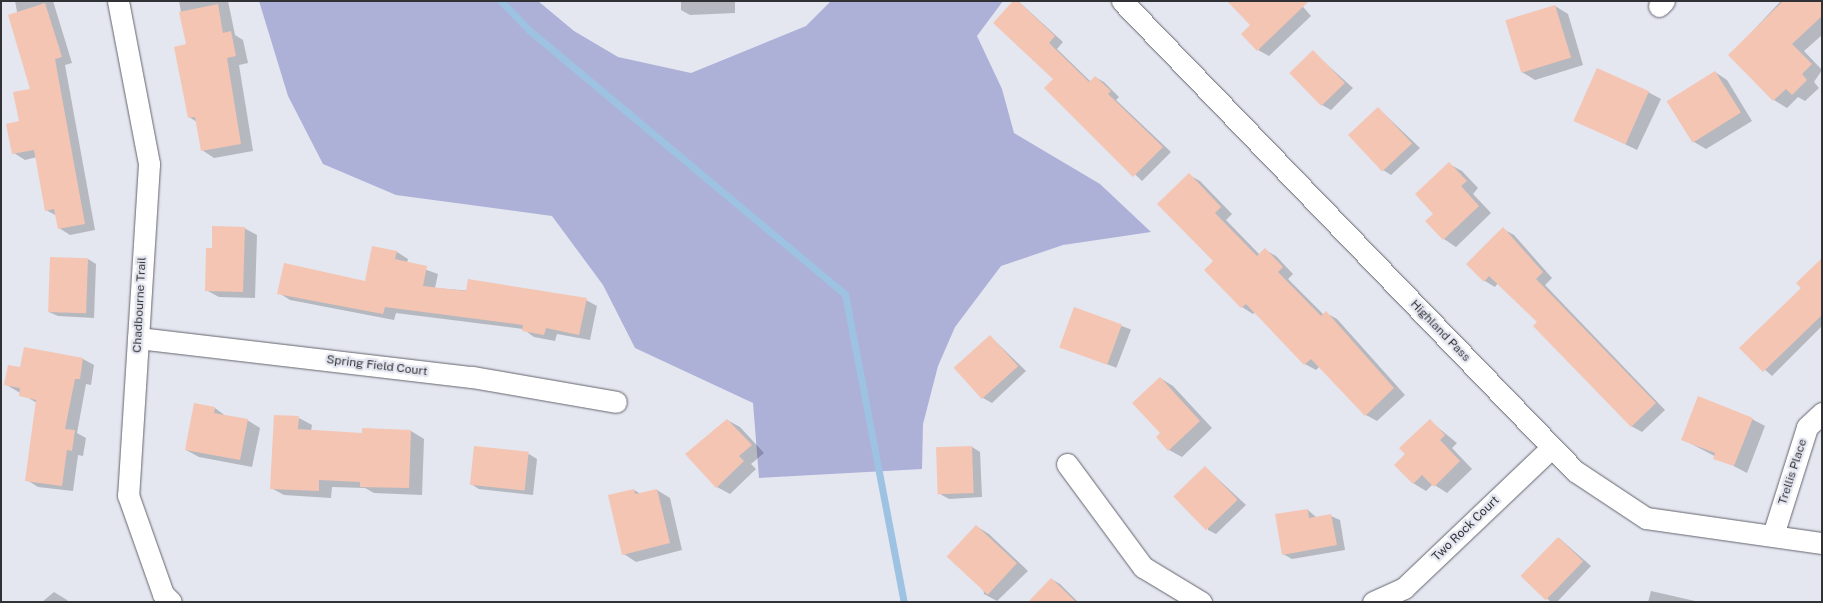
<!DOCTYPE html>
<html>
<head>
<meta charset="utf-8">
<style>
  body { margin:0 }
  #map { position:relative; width:1823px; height:603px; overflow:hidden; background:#e4e6f0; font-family:"Public Sans",sans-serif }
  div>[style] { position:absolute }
  .green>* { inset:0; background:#adb1d8 }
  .shadow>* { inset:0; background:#0003; transform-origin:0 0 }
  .stream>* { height:7px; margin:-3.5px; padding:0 3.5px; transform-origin:3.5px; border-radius:3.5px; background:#9dc2e2 }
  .building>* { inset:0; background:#f5c5b3; transform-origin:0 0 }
  .roads { filter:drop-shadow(0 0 1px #64656d) drop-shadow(0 0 1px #64656d) }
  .minor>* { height:21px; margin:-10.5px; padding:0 10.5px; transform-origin:10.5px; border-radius:10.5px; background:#fff }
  span { translate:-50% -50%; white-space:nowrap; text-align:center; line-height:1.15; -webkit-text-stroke:4.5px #e4e6f0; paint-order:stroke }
  .street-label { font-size:12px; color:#313236 }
  .frame { position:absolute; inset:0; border:2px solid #313236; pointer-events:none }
</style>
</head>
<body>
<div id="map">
  <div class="green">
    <i style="clip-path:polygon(259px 1px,538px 1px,574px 31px,618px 57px,691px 73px,806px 26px,831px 1px,1003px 1px,977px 36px,1002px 89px,1014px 133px,1100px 184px,1151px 232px,1063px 245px,1001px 266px,955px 327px,938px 366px,923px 424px,922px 469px,759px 478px,753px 403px,635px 348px,603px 285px,552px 216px,396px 195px,323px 164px,288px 96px)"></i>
  </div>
  <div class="shadow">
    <i style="clip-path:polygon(15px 1px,53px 1px,72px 63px,65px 65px,95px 230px,70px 235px,59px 228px,57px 216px,46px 210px,37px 157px,25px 160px,14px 153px,32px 90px)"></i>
    <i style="clip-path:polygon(179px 1px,228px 1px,235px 35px,243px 40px,248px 63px,239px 65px,253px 151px,214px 158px,202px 150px,197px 122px,189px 117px,187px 45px)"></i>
    <i style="clip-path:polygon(681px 1px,735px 1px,735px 13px,690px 15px,681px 10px)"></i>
    <i style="clip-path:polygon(1018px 1px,1063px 42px,1057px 49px,1091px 82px,1095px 77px,1104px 82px,1119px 97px,1116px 100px,1171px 152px,1142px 181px,1046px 88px,1054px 79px)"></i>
    <i style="clip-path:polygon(1298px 1px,1311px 16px,1269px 56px,1258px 50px)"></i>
    <i style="clip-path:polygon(1781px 1px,1822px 1px,1822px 35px,1804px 51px,1822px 70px,1814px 82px,1819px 88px,1805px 101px,1798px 97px,1787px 108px,1774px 100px,1730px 55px)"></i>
    <i style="clip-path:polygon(1555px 6px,1568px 14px,1583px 65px,1535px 80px,1522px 72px)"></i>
    <i style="clip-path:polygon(1313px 52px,1353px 88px,1331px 110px,1322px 105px)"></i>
    <i style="clip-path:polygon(1715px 72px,1727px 80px,1752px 121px,1706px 149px,1694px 142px)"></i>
    <i style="clip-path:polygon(1648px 92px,1661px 99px,1637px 150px,1575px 120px)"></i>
    <i style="clip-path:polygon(1378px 108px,1420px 148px,1391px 175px,1383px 170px)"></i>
    <i style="clip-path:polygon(1449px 164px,1462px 171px,1478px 188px,1473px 194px,1491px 213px,1456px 247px,1444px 239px,1435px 214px)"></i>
    <i style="clip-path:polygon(1189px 175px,1200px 181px,1232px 214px,1226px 220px,1260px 255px,1265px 250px,1276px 256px,1293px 274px,1288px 279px,1324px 315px,1326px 313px,1337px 319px,1405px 395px,1377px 421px,1366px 415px,1320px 366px,1316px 370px,1305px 364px,1255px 312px,1253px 314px,1242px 307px,1206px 270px,1215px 261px)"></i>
    <i style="clip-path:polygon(244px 228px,257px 235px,255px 298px,219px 297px,206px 290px,213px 249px)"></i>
    <i style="clip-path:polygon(1503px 229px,1514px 235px,1552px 278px,1545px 285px,1665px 410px,1642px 432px,1631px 426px,1539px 322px,1498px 283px,1495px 287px,1485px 281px,1468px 264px)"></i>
    <i style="clip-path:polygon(373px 248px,397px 252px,408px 259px,407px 263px,438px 274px,435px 288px,586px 300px,597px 306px,590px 340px,557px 334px,555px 341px,534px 337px,523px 329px,396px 313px,394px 320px,290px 300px,279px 293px,366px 282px)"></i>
    <i style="clip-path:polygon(88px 259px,96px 264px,94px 318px,58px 316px,49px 312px)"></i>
    <i style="clip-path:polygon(1822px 260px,1822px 326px,1772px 376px,1741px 348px,1803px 288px)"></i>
    <i style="left:1075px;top:308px;width:60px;height:41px;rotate:21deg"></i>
    <i style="clip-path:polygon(990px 336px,1026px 371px,992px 403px,983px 398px)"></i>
    <i style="clip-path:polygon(25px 348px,83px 359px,94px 365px,91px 385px,86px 384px,77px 433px,86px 438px,83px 456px,78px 455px,73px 491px,38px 487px,27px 480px,37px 403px,5px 384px,21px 369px)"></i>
    <i style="clip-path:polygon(1160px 378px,1173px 386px,1212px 428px,1182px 457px,1169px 450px,1162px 433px)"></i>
    <i style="clip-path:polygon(215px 408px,227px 417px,247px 420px,260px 428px,252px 467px,199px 457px,186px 450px)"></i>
    <i style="clip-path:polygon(299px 418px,312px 425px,311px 431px,363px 434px,411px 431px,424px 439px,422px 495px,374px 493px,365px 488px,332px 487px,331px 498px,284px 495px,271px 488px)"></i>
    <i style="clip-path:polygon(1752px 419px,1765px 426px,1747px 473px,1682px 439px)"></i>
    <i style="clip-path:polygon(727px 420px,740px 427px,764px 453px,751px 464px,756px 469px,730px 494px,717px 487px)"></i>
    <i style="clip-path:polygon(1430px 421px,1457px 443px,1452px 448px,1472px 469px,1447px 493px,1433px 484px,1426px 491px,1413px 483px)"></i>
    <i style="clip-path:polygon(972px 447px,980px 452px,982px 497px,949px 499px,940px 494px)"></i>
    <i style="clip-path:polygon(529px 454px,537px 459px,533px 495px,479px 489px,471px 484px)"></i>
    <i style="clip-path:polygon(1205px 467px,1246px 505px,1216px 534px,1208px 530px)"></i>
    <i style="clip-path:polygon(634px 490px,641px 494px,657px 490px,670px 498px,682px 550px,636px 562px,624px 554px)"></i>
    <i style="clip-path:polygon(1308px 510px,1317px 518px,1331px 516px,1340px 520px,1345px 550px,1292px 559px,1283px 554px)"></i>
    <i style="clip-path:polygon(976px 526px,989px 534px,1028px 571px,997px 601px,984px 594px)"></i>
    <i style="clip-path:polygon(1559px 538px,1591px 566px,1557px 602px,1551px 602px,1522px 576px)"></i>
    <i style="clip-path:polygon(1051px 579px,1060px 584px,1078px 602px,1030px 602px)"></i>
    <i style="clip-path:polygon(1651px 591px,1695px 601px,1696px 602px,1648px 602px)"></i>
    <i style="clip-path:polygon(54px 592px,67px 600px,68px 602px,42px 602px)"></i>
  </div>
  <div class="stream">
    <i style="left:501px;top:1px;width:40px;rotate:46deg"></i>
    <i style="left:529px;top:30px;width:412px;rotate:39.9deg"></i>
    <i style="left:845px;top:294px;width:314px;rotate:79.2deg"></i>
  </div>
  <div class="building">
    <i style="clip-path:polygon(1013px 1px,1018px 1px,1055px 36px,1049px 43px,1089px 82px,1095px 76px,1111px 91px,1108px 94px,1163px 147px,1133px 177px,1044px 88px,1053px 79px,993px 23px)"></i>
    <i style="clip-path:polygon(1227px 1px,1309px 1px,1257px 51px,1241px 34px,1250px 25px)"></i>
    <i style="clip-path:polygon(1783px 1px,1822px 1px,1822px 16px,1792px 44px,1812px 64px,1802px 74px,1807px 80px,1792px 95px,1786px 89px,1773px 101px,1728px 55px)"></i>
    <i style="clip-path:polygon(45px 3px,62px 57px,55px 59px,85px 224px,58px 229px,54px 209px,45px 211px,34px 150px,12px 154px,6px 124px,19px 121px,13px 92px,30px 89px,8px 15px)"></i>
    <i style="clip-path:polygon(218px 4px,223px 33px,231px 31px,236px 56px,227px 58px,241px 144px,201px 151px,195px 117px,188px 118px,174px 47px,186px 44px,179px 12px)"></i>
    <i style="left:1555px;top:5px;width:55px;height:52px;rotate:73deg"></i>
    <i style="left:1313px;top:50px;width:46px;height:33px;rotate:46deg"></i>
    <i style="left:1597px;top:68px;width:57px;height:58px;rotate:24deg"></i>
    <i style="left:1715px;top:71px;width:49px;height:57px;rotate:58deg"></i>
    <i style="left:1378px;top:107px;width:50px;height:41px;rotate:47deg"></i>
    <i style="clip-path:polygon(1449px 162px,1467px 181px,1461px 186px,1479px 206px,1443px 240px,1425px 221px,1433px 214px,1415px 194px)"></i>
    <i style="clip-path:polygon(1189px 173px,1221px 207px,1215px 213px,1257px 256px,1265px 248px,1283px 267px,1278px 272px,1321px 316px,1326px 311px,1394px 388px,1365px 416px,1311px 359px,1304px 365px,1246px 304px,1241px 308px,1204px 270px,1213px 261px,1157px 204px)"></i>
    <i style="clip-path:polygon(212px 226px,245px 227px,243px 292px,205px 291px,206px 248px,212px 248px)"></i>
    <i style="clip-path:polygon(1503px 227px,1543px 272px,1536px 279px,1656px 403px,1631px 427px,1533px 326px,1537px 322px,1489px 276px,1484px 282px,1466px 264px)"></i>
    <i style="clip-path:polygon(372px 246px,397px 251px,395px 259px,427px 266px,423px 286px,466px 291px,468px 279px,587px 298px,579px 335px,546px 328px,544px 335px,522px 331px,523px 325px,385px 307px,383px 314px,277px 294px,284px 263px,365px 281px)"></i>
    <i style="left:50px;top:257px;width:38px;height:55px;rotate:2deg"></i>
    <i style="clip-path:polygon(1822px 258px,1822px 315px,1763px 372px,1739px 348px,1801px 288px,1796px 283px)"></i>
    <i style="left:1074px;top:307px;width:51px;height:43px;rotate:20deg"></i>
    <i style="left:990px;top:335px;width:42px;height:49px;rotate:48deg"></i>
    <i style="clip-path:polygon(24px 347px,83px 358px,80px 379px,75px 379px,65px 429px,75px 430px,72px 451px,67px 450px,62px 486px,25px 481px,36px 400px,19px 396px,20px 388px,4px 385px,8px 365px,20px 367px)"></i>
    <i style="clip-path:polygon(1160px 377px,1200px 421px,1168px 451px,1156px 437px,1160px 433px,1132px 403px)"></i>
    <i style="clip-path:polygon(1698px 396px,1753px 418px,1734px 466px,1713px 459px,1715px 453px,1681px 440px)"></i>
    <i style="clip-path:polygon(194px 403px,215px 407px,214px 413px,248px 419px,240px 460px,185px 450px)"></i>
    <i style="clip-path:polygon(274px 415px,299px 416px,298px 429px,362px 433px,362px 428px,411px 430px,409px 488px,360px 487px,360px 482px,319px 480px,319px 491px,270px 489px)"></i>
    <i style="clip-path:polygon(727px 419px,752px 445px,739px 456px,744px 461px,716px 488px,685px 454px)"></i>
    <i style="clip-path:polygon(1430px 419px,1445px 435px,1440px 440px,1460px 461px,1434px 487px,1422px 475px,1413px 484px,1394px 465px,1405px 454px,1399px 448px)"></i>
    <i style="left:474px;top:446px;width:55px;height:39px;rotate:6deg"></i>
    <i style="left:972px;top:446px;width:47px;height:36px;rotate:88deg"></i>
    <i style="left:1205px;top:466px;width:47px;height:44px;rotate:46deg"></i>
    <i style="clip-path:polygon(634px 489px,635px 494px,657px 489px,670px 543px,622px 555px,608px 495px)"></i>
    <i style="clip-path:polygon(1308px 509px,1309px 518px,1331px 514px,1337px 545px,1282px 555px,1275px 514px)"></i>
    <i style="left:976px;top:525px;width:56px;height:43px;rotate:43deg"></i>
    <i style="left:1558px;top:537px;width:35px;height:54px;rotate:44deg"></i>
    <i style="clip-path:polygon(1051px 578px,1076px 602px,1028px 602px)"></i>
  </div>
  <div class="roads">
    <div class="minor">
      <i style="left:118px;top:1px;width:166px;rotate:79.2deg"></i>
      <i style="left:149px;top:164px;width:332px;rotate:93.6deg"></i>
      <i style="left:128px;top:495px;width:105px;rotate:70.5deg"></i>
      <i style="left:163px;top:594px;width:11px;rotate:45deg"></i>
      <i style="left:1122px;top:1px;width:653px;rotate:46.06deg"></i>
      <i style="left:1575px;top:471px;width:85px;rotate:33.5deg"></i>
      <i style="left:1646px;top:518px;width:178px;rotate:8.1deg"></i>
      <i style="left:1659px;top:6px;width:7px;rotate:-45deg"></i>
      <i style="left:138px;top:338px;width:336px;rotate:6.7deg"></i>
      <i style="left:472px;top:377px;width:146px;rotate:9.8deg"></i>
      <i style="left:1067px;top:464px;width:128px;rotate:53.6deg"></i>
      <i style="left:1143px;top:567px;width:68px;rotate:31.1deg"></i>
      <i style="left:1773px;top:535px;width:113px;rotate:-72.5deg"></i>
      <i style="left:1807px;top:427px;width:21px;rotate:-43deg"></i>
      <i style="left:1373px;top:602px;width:34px;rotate:-24deg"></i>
      <i style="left:1404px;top:588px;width:204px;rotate:-43.6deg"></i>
    </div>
  </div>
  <div class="street-label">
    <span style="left:140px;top:305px;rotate:-87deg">Chadbourne Trail</span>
    <span style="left:1440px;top:331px;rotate:46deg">Highland Pass</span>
    <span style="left:377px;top:366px;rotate:7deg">Spring Field Court</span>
    <span style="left:1793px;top:472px;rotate:-72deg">Trellis Place</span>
    <span style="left:1466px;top:529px;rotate:-44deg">Two Rock Court</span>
  </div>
  <div class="frame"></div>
</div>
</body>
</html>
